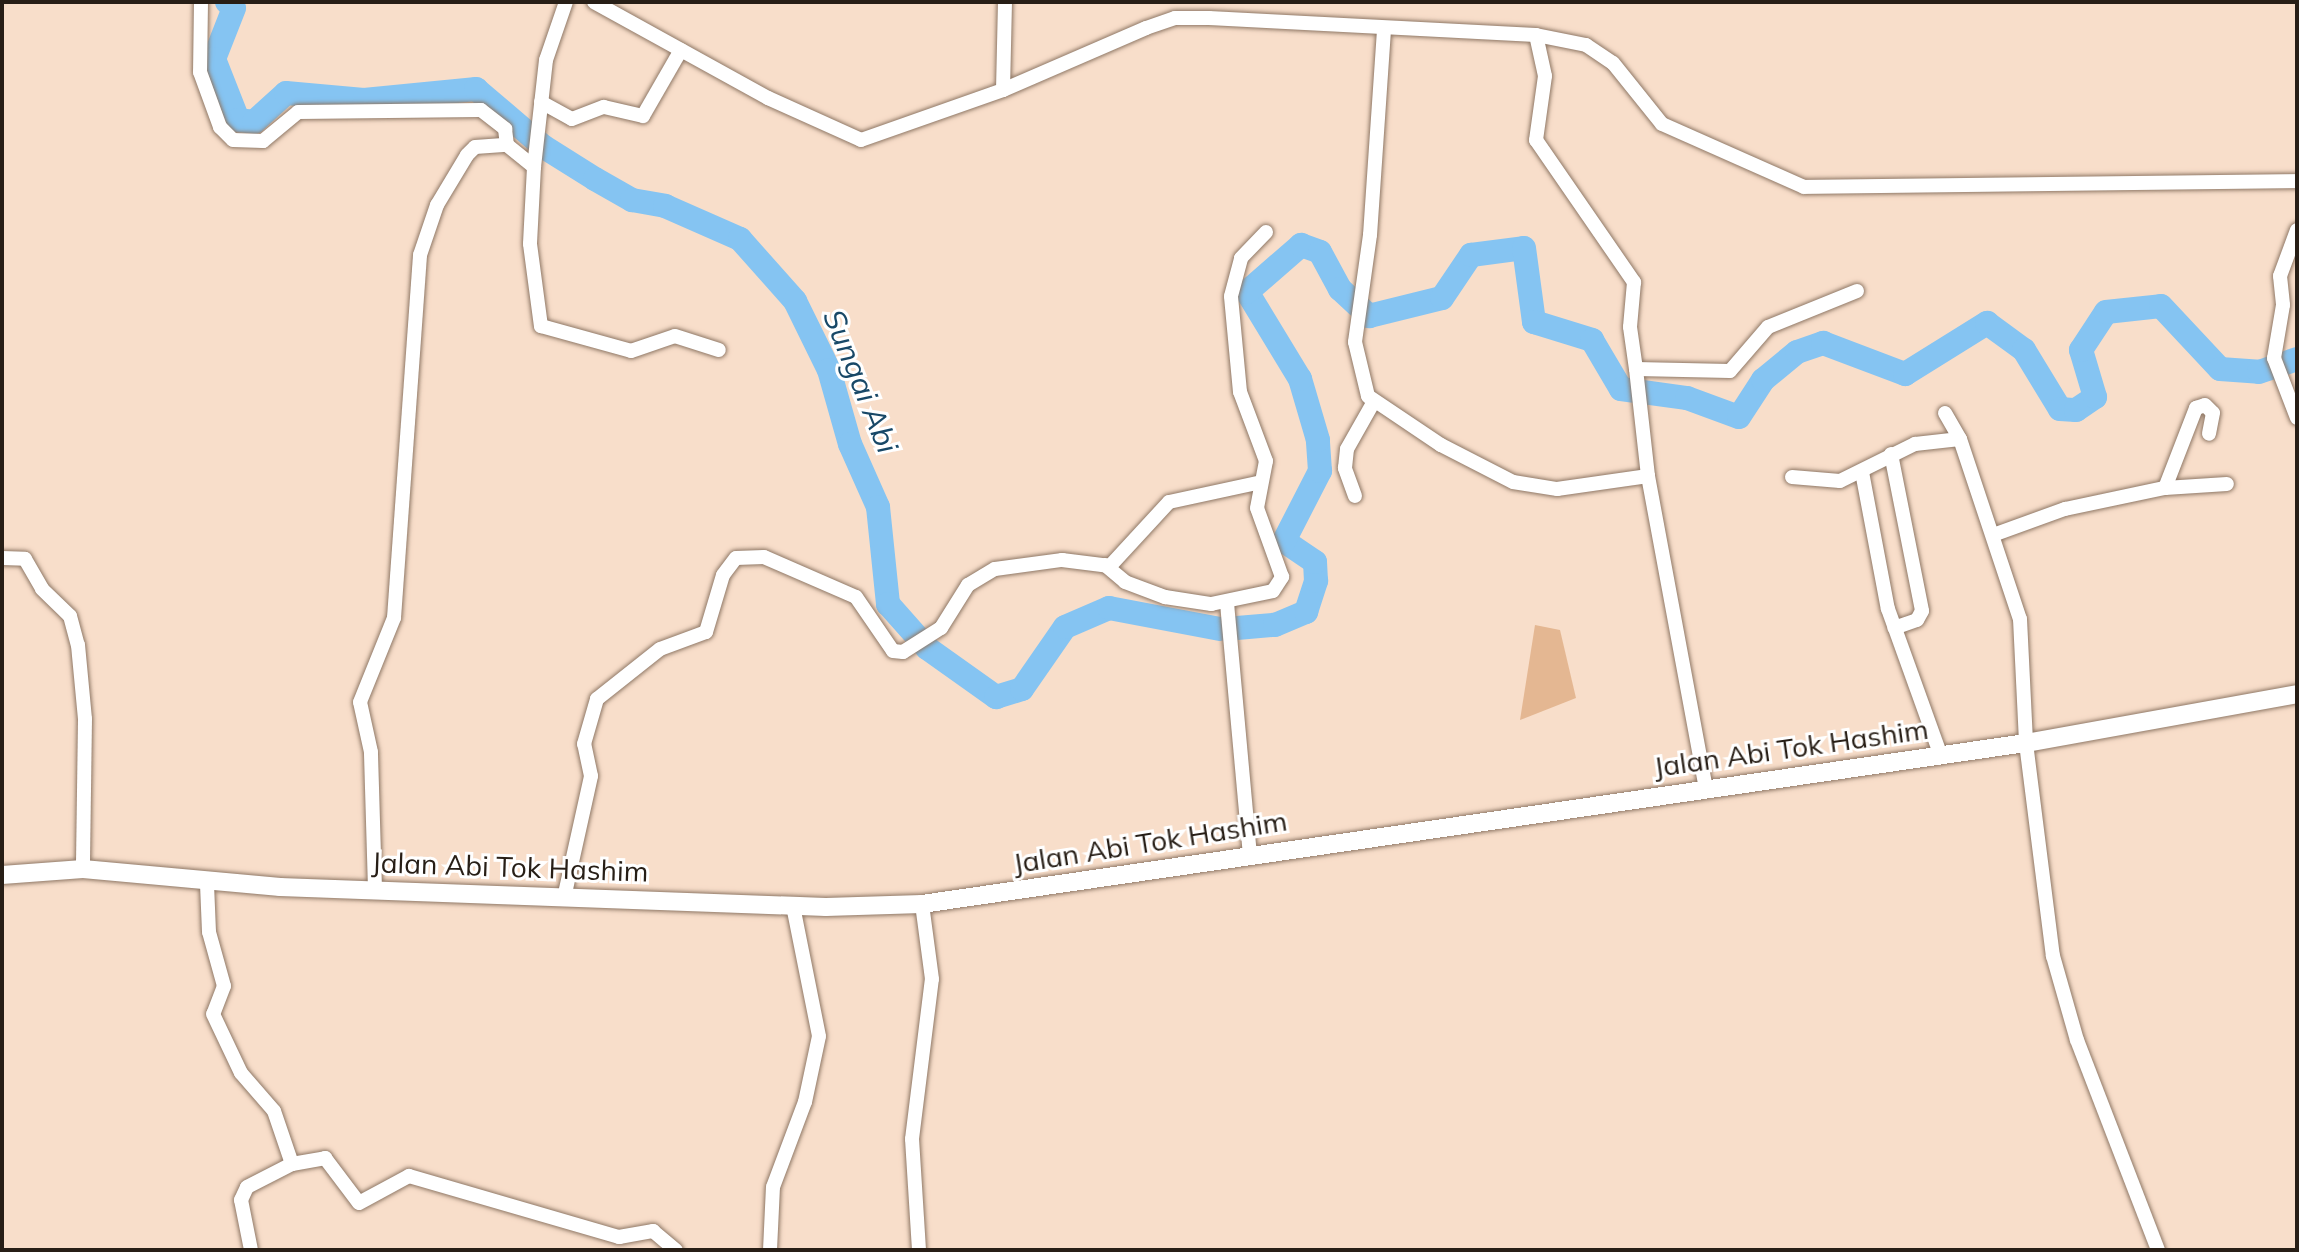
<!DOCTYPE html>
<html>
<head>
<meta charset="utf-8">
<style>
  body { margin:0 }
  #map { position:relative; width:2299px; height:1252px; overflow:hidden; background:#f8deca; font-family:Mulish,sans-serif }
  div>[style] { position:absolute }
  .green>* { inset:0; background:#e4b792 }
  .river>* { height:24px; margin:-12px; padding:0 12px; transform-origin:12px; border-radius:12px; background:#85c4f2 }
  .roads { filter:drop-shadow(0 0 2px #8f7866) drop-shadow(0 0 2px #8f7866) }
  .minor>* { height:14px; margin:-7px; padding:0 7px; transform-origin:7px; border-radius:7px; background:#fff }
  .major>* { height:18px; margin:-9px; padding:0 9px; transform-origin:9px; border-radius:9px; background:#fff }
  span { translate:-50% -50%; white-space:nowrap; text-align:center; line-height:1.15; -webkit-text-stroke:6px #fff; paint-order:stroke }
  .street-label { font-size:28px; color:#271e16 }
  .water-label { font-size:30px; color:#184867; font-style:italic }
  .frame { position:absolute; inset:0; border:4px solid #271e16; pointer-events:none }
</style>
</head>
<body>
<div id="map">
  <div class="green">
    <i style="clip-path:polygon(1535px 625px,1560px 630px,1576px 698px,1520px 720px)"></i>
  </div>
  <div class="river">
    <i style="left:227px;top:2px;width:9px;rotate:41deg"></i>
    <i style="left:234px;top:8px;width:55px;rotate:111.4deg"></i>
    <i style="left:214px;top:59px;width:66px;rotate:68.5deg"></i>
    <i style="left:238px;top:120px;width:16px;rotate:7deg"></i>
    <i style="left:254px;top:122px;width:43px;rotate:-42.2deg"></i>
    <i style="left:286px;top:93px;width:78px;rotate:5.1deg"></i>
    <i style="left:364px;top:100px;width:113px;rotate:-5.6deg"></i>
    <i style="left:476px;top:89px;width:89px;rotate:40.5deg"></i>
    <i style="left:544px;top:147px;width:60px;rotate:32.1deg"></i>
    <i style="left:595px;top:179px;width:43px;rotate:29.6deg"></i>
    <i style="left:632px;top:200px;width:34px;rotate:10deg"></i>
    <i style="left:665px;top:206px;width:82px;rotate:23.7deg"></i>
    <i style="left:740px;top:239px;width:83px;rotate:48.4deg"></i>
    <i style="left:795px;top:301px;width:77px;rotate:63.8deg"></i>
    <i style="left:829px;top:370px;width:77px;rotate:74.2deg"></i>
    <i style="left:850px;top:444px;width:69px;rotate:66deg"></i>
    <i style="left:878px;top:507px;width:98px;rotate:84.1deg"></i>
    <i style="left:888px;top:604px;width:59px;rotate:48.4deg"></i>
    <i style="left:927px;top:648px;width:85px;rotate:35.4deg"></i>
    <i style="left:996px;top:697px;width:27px;rotate:-17deg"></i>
    <i style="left:1022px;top:689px;width:75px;rotate:-55.3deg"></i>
    <i style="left:1065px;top:627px;width:48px;rotate:-23.4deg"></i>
    <i style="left:1109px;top:608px;width:113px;rotate:10.7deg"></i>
    <i style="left:1237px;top:628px;width:38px;rotate:-5deg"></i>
    <i style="left:1275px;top:625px;width:34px;rotate:-23deg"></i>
    <i style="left:1306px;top:612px;width:33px;rotate:-72deg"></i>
    <i style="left:1316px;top:581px;width:19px;rotate:-93deg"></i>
    <i style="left:1315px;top:562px;width:37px;rotate:-146deg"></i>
    <i style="left:1284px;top:541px;width:79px;rotate:-62.8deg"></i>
    <i style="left:1320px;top:471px;width:31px;rotate:-94deg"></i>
    <i style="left:1318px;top:440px;width:64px;rotate:-106.4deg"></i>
    <i style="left:1300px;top:379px;width:102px;rotate:-121.3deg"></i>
    <i style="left:1247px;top:292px;width:72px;rotate:-41deg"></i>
    <i style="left:1301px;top:245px;width:20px;rotate:20deg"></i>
    <i style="left:1320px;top:252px;width:42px;rotate:61.6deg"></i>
    <i style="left:1340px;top:289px;width:40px;rotate:43deg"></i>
    <i style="left:1369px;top:316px;width:75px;rotate:-13.9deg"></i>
    <i style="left:1442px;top:298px;width:52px;rotate:-56deg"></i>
    <i style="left:1471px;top:255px;width:53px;rotate:-7.5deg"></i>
    <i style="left:1524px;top:248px;width:75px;rotate:82.3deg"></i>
    <i style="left:1534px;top:322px;width:61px;rotate:17.2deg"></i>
    <i style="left:1592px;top:340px;width:57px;rotate:59.4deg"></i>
    <i style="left:1621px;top:389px;width:67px;rotate:7.8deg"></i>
    <i style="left:1687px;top:398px;width:55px;rotate:20.1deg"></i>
    <i style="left:1739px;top:417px;width:44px;rotate:-57deg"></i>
    <i style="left:1763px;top:380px;width:44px;rotate:-39.5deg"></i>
    <i style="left:1797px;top:352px;width:28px;rotate:-19deg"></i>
    <i style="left:1823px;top:343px;width:88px;rotate:20.7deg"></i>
    <i style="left:1905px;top:374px;width:97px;rotate:-31.9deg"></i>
    <i style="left:1987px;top:323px;width:46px;rotate:36.1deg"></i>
    <i style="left:2024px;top:350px;width:69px;rotate:58.6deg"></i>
    <i style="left:2060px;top:409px;width:16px;rotate:4deg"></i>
    <i style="left:2076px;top:410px;width:23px;rotate:-34deg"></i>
    <i style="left:2095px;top:397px;width:49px;rotate:-106.6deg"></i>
    <i style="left:2081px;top:350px;width:45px;rotate:-56.7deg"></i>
    <i style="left:2106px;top:312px;width:55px;rotate:-6.2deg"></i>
    <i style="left:2161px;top:306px;width:86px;rotate:46.9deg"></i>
    <i style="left:2220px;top:369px;width:39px;rotate:4deg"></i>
    <i style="left:2259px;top:372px;width:40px;rotate:-18.9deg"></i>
  </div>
  <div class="roads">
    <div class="minor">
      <i style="left:201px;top:2px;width:70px;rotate:90.8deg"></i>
      <i style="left:200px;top:72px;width:59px;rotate:70deg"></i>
      <i style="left:220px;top:127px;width:18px;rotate:45deg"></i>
      <i style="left:233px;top:140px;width:30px;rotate:2deg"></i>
      <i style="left:263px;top:141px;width:45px;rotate:-39.6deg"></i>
      <i style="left:298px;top:112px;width:183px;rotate:-0.6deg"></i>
      <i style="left:481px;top:110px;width:31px;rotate:38deg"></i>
      <i style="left:505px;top:129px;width:16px;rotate:83deg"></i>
      <i style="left:594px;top:2px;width:199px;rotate:28.9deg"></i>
      <i style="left:768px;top:98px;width:102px;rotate:24.3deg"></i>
      <i style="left:861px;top:140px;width:151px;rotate:-19.4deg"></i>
      <i style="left:1003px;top:90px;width:156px;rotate:-23.4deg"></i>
      <i style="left:1146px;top:28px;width:31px;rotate:-19deg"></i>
      <i style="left:1175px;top:18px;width:34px"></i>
      <i style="left:1209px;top:18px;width:327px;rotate:3deg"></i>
      <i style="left:1536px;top:35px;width:51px;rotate:11.3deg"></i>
      <i style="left:1586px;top:45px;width:32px;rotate:34deg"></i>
      <i style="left:1613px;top:63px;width:78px;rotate:51.2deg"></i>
      <i style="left:1662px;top:124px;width:155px;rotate:23.9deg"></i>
      <i style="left:1804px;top:187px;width:493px;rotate:-0.7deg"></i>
      <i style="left:1384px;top:30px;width:205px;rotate:93.9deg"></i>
      <i style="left:1370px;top:235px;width:108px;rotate:98deg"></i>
      <i style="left:1355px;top:342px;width:56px;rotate:76.5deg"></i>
      <i style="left:1368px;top:396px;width:88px;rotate:33.9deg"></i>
      <i style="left:1441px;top:445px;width:81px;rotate:27.2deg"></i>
      <i style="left:1513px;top:482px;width:45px;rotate:9deg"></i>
      <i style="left:1557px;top:489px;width:92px;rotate:-8.1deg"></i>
      <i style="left:1536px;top:35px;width:42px;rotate:77.6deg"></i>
      <i style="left:1545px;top:76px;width:65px;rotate:98deg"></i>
      <i style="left:1536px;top:140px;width:173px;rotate:55.4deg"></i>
      <i style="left:1634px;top:282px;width:45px;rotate:95.1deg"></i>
      <i style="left:1630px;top:327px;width:42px;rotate:81.9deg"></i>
      <i style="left:1003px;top:90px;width:88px;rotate:-88.7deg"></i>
      <i style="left:541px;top:102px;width:35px;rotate:29deg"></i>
      <i style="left:572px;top:119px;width:34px;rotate:-21deg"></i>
      <i style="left:604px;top:107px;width:40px;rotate:13deg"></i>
      <i style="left:643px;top:116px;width:76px;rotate:-60.1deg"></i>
      <i style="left:534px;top:167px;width:108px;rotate:-83.6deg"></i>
      <i style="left:546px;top:60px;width:61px;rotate:-71deg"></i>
      <i style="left:2297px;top:230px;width:49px;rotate:110.3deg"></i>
      <i style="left:2280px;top:276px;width:29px;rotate:84deg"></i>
      <i style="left:2283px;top:305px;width:54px;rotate:99.6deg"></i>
      <i style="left:2274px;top:358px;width:64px;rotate:69deg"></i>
      <i style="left:1945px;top:413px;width:30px;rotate:60deg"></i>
      <i style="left:1960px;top:439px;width:190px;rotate:71.6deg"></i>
      <i style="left:2020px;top:619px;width:124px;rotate:87.2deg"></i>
      <i style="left:2026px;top:743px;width:215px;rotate:82.8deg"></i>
      <i style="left:2053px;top:956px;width:87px;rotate:74.1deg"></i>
      <i style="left:2077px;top:1040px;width:225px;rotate:68.9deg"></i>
      <i style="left:1891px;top:454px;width:160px;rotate:78.8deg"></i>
      <i style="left:1922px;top:611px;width:10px;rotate:119deg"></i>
      <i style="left:1917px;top:620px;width:24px;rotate:161deg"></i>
      <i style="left:1862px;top:472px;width:139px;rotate:79.3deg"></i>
      <i style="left:1888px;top:609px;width:156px;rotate:70.2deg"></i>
      <i style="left:1792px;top:477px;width:48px;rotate:4.8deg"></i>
      <i style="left:1840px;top:481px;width:84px;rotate:-26.3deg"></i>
      <i style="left:1915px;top:444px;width:45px;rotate:-6.3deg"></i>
      <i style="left:2165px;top:488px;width:62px;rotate:-3.7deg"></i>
      <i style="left:1355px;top:496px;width:30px;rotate:-110deg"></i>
      <i style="left:1345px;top:468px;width:19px;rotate:-84deg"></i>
      <i style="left:1347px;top:449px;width:53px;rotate:-60.5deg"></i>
      <i style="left:1993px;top:535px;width:77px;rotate:-19.9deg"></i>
      <i style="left:2065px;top:509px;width:102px;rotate:-11.9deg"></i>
      <i style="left:2165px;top:488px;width:86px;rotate:-68.8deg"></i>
      <i style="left:2196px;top:408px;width:9px;rotate:-18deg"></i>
      <i style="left:2205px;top:405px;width:11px;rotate:45deg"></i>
      <i style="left:2213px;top:413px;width:21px;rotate:101deg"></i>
      <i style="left:2px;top:558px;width:23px;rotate:2deg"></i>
      <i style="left:25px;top:559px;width:34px;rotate:60deg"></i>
      <i style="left:42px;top:589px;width:39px;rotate:44deg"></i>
      <i style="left:70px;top:616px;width:30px;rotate:75deg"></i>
      <i style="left:78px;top:645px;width:74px;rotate:84.6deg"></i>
      <i style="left:85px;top:719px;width:150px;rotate:90.8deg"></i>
      <i style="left:1105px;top:565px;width:26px;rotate:40deg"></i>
      <i style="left:1125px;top:582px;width:43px;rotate:20.6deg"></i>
      <i style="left:1165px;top:597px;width:47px;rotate:8.7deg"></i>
      <i style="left:1211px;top:604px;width:63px;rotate:-11.8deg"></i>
      <i style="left:1273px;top:591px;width:17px;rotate:-57deg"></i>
      <i style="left:1282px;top:577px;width:73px;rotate:-109.9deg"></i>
      <i style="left:1257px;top:508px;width:48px;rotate:-79.2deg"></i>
      <i style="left:1266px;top:461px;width:74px;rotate:-110.6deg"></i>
      <i style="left:1240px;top:392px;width:96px;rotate:-95.4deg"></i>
      <i style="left:1231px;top:296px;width:39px;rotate:-75deg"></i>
      <i style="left:1241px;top:258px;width:36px;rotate:-46deg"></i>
      <i style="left:1227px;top:603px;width:252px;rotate:84.8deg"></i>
      <i style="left:1706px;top:789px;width:318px;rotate:-100.5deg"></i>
      <i style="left:1648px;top:476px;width:108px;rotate:-96.4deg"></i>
      <i style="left:1636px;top:369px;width:94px;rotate:1.2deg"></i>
      <i style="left:1730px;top:371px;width:58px;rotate:-49.2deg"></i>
      <i style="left:1768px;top:327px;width:96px;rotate:-22deg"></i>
      <i style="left:207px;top:884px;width:48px;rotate:87.6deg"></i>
      <i style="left:209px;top:932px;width:56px;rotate:74.5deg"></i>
      <i style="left:224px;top:986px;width:30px;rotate:111deg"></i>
      <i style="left:213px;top:1014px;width:65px;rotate:64.6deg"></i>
      <i style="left:241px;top:1073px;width:50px;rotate:49deg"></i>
      <i style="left:274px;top:1111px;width:56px;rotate:71.2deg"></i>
      <i style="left:292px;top:1164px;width:34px;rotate:-10deg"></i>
      <i style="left:325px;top:1158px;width:56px;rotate:52.9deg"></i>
      <i style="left:359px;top:1203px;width:57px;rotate:-28.4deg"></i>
      <i style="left:409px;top:1176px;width:219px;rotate:16.2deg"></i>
      <i style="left:619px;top:1237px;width:35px;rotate:-10deg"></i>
      <i style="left:653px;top:1231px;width:30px;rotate:40deg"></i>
      <i style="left:375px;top:889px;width:137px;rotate:-91.7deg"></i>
      <i style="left:371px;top:752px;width:51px;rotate:-102.4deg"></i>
      <i style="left:360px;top:702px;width:91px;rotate:-68deg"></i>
      <i style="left:394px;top:618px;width:364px;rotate:-85.9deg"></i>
      <i style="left:420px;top:255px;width:53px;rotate:-71.2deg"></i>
      <i style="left:437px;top:205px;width:58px;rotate:-59deg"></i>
      <i style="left:467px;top:155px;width:11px;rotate:-45deg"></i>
      <i style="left:475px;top:147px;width:32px;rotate:-4deg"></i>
      <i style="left:507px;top:145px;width:35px;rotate:39deg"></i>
      <i style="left:534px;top:167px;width:77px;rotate:93deg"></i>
      <i style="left:530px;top:244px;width:83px;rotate:82.4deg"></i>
      <i style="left:541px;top:326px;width:93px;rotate:15.5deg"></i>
      <i style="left:631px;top:351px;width:46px;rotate:-18.8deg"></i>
      <i style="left:675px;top:336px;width:46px;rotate:17.7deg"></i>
      <i style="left:564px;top:898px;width:125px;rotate:-77.5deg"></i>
      <i style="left:591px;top:776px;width:33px;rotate:-102deg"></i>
      <i style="left:584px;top:744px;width:47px;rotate:-73.9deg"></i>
      <i style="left:597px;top:699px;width:80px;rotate:-38.4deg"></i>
      <i style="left:660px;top:649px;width:49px;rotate:-20.3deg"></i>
      <i style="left:706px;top:632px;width:59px;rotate:-73.4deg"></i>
      <i style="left:723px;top:575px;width:21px;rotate:-53deg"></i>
      <i style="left:736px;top:558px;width:28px;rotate:-2deg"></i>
      <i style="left:764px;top:557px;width:100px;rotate:23.5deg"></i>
      <i style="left:856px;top:597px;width:65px;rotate:55.6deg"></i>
      <i style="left:893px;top:651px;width:10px;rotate:6deg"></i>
      <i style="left:903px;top:652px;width:45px;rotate:-32.3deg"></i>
      <i style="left:941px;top:628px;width:51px;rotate:-57.9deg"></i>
      <i style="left:968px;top:585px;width:31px;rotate:-31deg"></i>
      <i style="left:995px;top:569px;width:68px;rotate:-7.7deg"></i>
      <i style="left:1062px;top:560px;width:48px;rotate:7.1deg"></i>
      <i style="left:1110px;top:566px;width:87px;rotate:-47.3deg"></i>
      <i style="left:1169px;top:502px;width:90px;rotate:-12.2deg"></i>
      <i style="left:251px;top:1250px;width:51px;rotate:-101.3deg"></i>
      <i style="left:241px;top:1200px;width:14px;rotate:-65deg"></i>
      <i style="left:247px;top:1187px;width:51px;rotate:-27.1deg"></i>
      <i style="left:770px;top:1250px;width:63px;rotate:-87.3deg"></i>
      <i style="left:773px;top:1187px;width:91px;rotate:-69.4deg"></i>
      <i style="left:805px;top:1102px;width:67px;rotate:-78deg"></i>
      <i style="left:819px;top:1036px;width:133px;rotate:-101.3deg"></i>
      <i style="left:919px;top:1250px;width:111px;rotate:-93.6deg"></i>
      <i style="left:912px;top:1139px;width:161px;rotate:-82.9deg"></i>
      <i style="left:932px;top:979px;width:76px;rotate:-97.6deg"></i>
    </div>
    <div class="major">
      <i style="left:2px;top:875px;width:81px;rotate:-4.2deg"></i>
      <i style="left:83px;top:869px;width:198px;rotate:5.2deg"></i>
      <i style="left:280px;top:887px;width:546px;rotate:2.1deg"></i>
      <i style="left:826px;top:907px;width:96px;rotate:-1.8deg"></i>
      <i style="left:922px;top:904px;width:1116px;rotate:-8.3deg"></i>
      <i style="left:2026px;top:743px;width:275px;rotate:-10.2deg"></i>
    </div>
  </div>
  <div class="street-label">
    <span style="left:1791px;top:748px;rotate:-8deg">Jalan Abi Tok Hashim</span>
    <span style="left:1150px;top:842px;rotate:-9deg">Jalan Abi Tok Hashim</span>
    <span style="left:510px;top:867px;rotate:2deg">Jalan Abi Tok Hashim</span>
  </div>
  <div class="water-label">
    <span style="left:861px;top:381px;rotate:68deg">Sungai Abi</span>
  </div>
  <div class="frame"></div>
</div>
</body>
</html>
